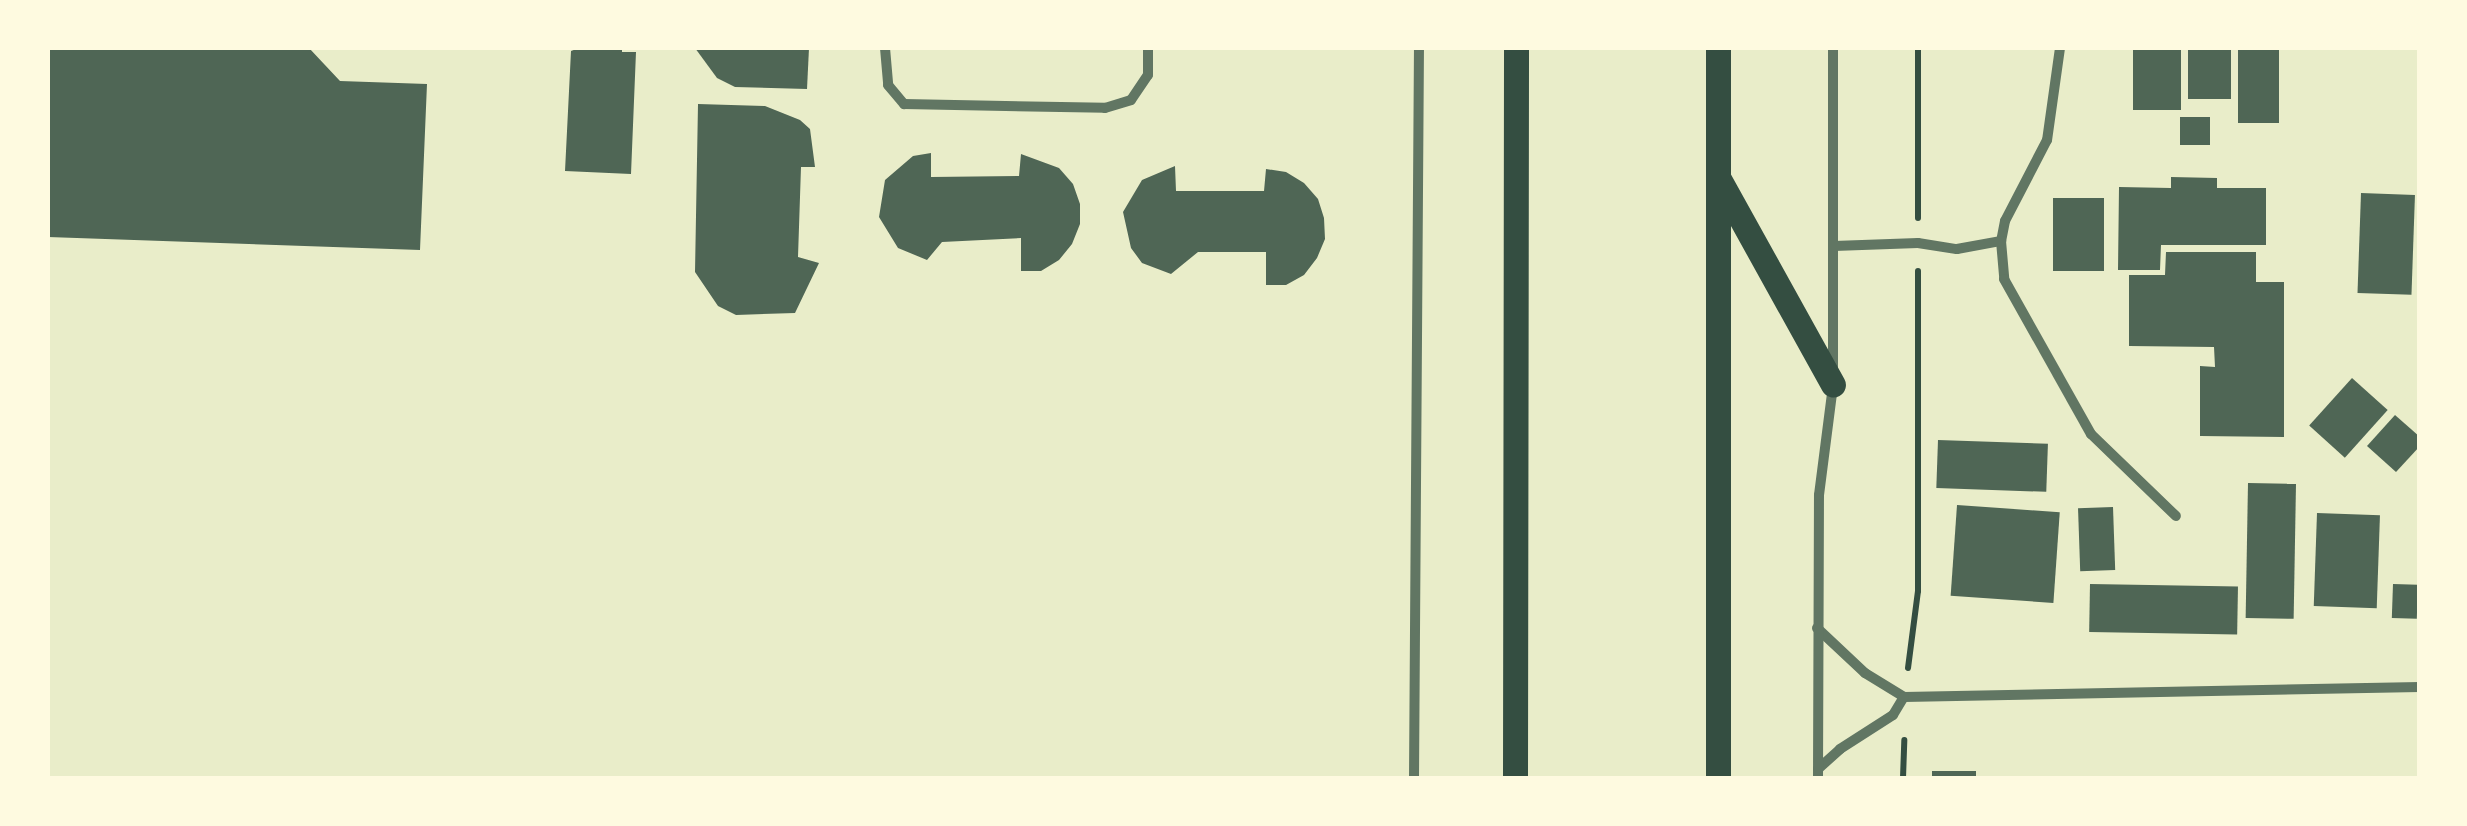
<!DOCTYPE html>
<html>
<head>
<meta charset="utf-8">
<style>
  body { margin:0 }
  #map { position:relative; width:2467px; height:826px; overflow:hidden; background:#e9edc9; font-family:Jost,sans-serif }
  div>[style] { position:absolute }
  .building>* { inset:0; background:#4f6655; transform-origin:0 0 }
  .path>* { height:6px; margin:-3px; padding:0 3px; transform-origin:3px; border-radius:3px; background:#344e41 }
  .minor>* { height:10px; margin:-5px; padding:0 5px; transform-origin:5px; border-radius:5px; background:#617663 }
  .primary>* { height:25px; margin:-12.5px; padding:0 12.5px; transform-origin:12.5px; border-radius:12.5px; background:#344e41 }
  span { translate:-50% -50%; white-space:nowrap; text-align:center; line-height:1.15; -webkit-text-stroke:8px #fefae0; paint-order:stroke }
  .frame { position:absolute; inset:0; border:50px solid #fefae0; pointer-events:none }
</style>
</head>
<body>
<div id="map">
  <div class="building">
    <i style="clip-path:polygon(48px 48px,309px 48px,340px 81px,427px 84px,420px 250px,48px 237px)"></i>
    <i style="clip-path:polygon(579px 48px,622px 48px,622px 52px,636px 52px,631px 174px,565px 171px,571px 51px)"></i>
    <i style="clip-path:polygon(695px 48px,809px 48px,807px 89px,735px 87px,717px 78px)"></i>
    <i style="left:2133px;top:48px;width:48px;height:62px"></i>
    <i style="left:2188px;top:48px;width:43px;height:51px"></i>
    <i style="left:2238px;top:48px;width:41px;height:75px"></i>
    <i style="clip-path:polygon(698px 104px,765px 106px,800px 120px,810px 129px,815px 167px,801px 167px,798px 257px,819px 263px,795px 313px,736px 315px,718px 306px,695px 272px)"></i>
    <i style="left:2180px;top:117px;width:30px;height:28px"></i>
    <i style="clip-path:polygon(931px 153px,931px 177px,1019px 176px,1021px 154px,1059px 168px,1073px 184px,1080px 204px,1080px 224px,1072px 244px,1059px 260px,1041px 271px,1021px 271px,1021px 238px,942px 242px,927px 260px,898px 248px,879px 217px,885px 180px,913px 156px)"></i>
    <i style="clip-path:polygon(1175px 166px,1176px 191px,1264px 191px,1266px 169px,1286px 172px,1304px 183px,1318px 199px,1324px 218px,1325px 239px,1317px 258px,1304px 275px,1286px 285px,1266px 285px,1266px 252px,1198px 252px,1171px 274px,1142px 263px,1131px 248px,1123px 212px,1142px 180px)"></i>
    <i style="clip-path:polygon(2171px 177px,2217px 178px,2217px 188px,2266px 188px,2266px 245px,2161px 245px,2160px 270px,2118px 270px,2119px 187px,2171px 188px)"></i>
    <i style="left:2361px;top:193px;width:54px;height:100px;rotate:2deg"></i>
    <i style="left:2053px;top:198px;width:51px;height:73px"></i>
    <i style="clip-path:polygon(2166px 252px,2256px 252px,2256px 282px,2284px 282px,2284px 437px,2200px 436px,2200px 366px,2215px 367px,2214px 347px,2129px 346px,2129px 275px,2165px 275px)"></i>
    <i style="left:2352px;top:378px;width:48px;height:64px;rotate:42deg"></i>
    <i style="clip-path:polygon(2395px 415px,2420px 437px,2420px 446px,2396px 472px,2367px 446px)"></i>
    <i style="left:1938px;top:440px;width:110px;height:48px;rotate:2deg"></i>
    <i style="left:2248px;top:483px;width:48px;height:135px;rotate:1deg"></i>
    <i style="left:1957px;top:505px;width:103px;height:91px;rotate:4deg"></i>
    <i style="left:2113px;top:507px;width:63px;height:35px;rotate:88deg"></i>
    <i style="left:2317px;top:513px;width:63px;height:93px;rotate:2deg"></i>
    <i style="left:2090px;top:584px;width:148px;height:48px;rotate:1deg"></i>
    <i style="left:2393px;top:584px;width:25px;height:34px;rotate:2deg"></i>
    <i style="left:1932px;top:771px;width:44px;height:7px"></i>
  </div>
  <div class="path">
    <i style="left:1918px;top:218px;width:170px;rotate:-90deg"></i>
    <i style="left:1908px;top:668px;width:78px;rotate:-82.6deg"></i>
    <i style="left:1918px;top:591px;width:320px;rotate:-90deg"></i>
    <i style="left:1903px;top:778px;width:38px;rotate:-88deg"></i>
  </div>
  <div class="minor">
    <i style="left:885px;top:48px;width:37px;rotate:85deg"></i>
    <i style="left:888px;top:85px;width:25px;rotate:50deg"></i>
    <i style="left:904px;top:104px;width:201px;rotate:1.1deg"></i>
    <i style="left:1105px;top:108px;width:27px;rotate:-17deg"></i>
    <i style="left:1131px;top:100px;width:30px;rotate:-56deg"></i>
    <i style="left:1148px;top:75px;width:27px;rotate:-90deg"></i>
    <i style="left:2060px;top:48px;width:93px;rotate:98deg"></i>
    <i style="left:2047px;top:140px;width:91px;rotate:117.4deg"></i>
    <i style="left:2005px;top:221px;width:20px;rotate:101deg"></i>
    <i style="left:2001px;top:241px;width:38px;rotate:85deg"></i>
    <i style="left:2004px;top:279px;width:178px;rotate:60.7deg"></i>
    <i style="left:2091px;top:434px;width:118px;rotate:44deg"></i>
    <i style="left:1834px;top:246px;width:84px;rotate:-2deg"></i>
    <i style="left:1918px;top:243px;width:39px;rotate:9deg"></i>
    <i style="left:1957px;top:249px;width:45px;rotate:-10.3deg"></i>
    <i style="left:1833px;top:369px;width:321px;rotate:-90deg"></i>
    <i style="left:1817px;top:628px;width:66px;rotate:43.2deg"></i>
    <i style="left:1865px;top:673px;width:46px;rotate:31.6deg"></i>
    <i style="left:1904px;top:697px;width:516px;rotate:-1.11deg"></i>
    <i style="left:1818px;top:769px;width:30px;rotate:-42deg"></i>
    <i style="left:1840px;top:749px;width:63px;rotate:-32.7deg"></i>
    <i style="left:1893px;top:715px;width:21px;rotate:-59deg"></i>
    <i style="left:1414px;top:778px;width:730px;rotate:-89.61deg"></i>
    <i style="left:1818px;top:778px;width:283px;rotate:-89.8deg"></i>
    <i style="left:1819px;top:495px;width:110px;rotate:-82.7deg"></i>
  </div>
  <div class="primary">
    <i style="left:1719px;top:179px;width:235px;rotate:61deg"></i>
    <i style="left:1515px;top:778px;width:730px;rotate:-89.92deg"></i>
    <i style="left:1718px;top:778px;width:730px;rotate:-90deg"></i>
  </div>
  <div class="frame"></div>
</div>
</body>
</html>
